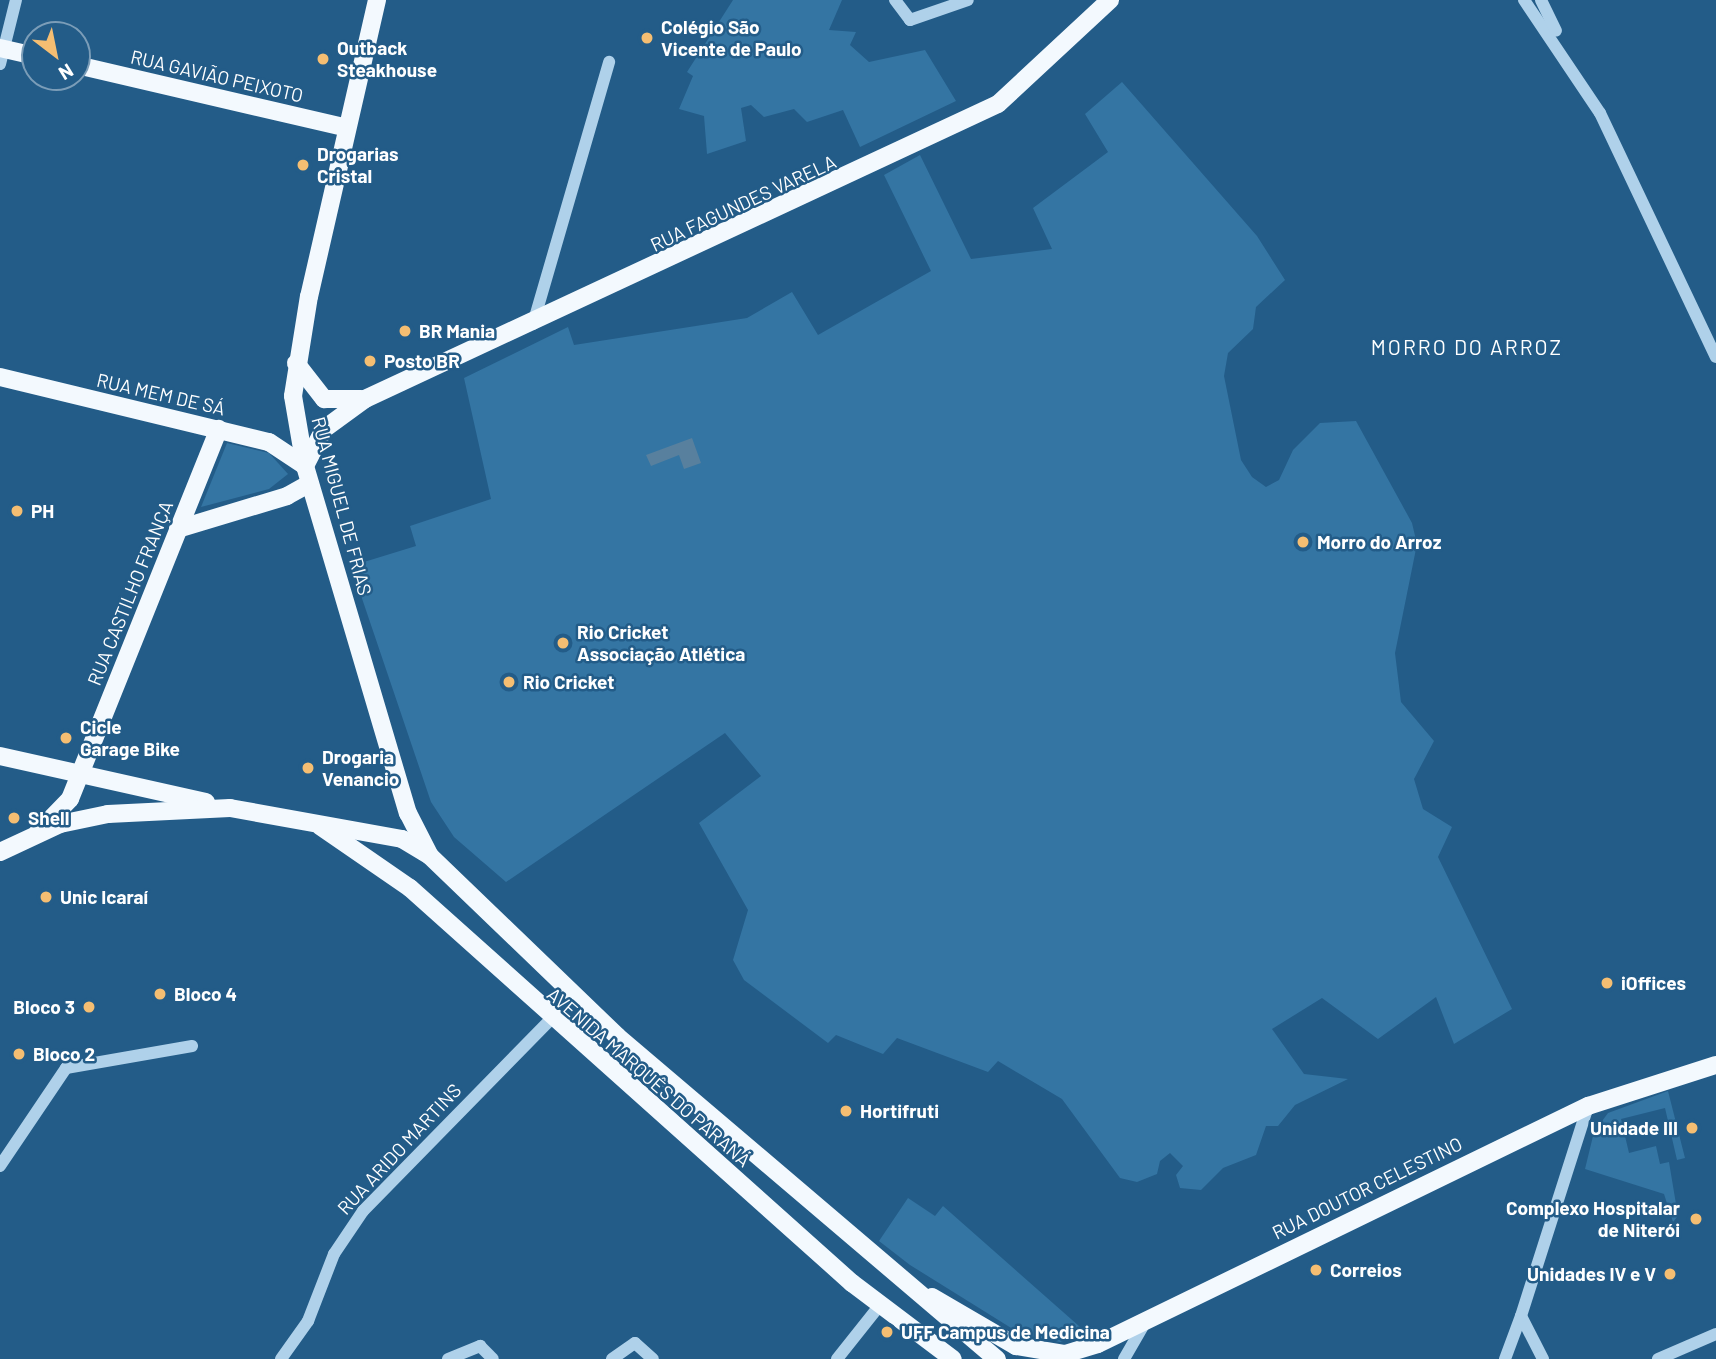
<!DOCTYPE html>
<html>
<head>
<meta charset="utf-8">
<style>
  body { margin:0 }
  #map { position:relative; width:1716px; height:1359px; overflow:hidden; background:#235c88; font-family:Barlow,sans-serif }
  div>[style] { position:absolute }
  .green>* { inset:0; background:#3475a3 }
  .water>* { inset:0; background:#58809e }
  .minor>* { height:12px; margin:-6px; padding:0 6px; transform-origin:6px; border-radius:6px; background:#afd1ea }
  .major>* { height:18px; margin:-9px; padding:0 9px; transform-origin:9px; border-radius:9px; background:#f3f9fe }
  .dots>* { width:19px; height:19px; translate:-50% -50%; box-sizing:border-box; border:4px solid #235c88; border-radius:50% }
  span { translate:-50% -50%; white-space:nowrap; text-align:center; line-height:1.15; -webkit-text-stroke:5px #235c88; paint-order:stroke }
  .poi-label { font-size:19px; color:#fff; font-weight:700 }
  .left { translate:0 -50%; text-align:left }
  .right { translate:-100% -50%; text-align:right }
  .street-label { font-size:19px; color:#fff }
  .neighbourhood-label { font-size:21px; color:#fff; letter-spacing:2px }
  .north { position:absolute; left:21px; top:21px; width:70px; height:70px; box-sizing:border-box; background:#235c88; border:2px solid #7b9db8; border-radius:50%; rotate:148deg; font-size:19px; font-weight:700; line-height:28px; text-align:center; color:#fff }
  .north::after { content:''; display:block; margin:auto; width:24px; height:32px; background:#f5be72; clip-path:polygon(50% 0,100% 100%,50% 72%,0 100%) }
</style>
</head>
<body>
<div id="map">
  <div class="green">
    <i style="clip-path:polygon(733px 0,842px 0,829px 30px,856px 32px,850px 45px,869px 62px,925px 50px,956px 101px,860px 147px,843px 110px,807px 122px,794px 109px,764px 117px,751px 105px,741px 108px,746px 141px,707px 154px,704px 116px,679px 109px,693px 76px,687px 72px)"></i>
    <i style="clip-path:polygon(1122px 82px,1257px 236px,1285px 280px,1256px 307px,1253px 329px,1228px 353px,1224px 376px,1241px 460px,1252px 477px,1266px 487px,1279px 480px,1293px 450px,1320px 423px,1356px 421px,1412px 523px,1417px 544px,1395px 653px,1401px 702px,1434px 741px,1414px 779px,1423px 809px,1452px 827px,1438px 857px,1512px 1009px,1454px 1044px,1436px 997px,1378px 1039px,1322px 998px,1272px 1029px,1304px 1074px,1348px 1079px,1295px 1105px,1278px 1126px,1266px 1126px,1256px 1155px,1223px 1168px,1201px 1190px,1180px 1188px,1176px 1175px,1183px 1166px,1170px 1153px,1160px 1161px,1157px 1174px,1137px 1182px,1120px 1178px,1062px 1099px,998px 1061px,988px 1072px,897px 1038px,883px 1054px,836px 1035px,828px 1043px,744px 980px,733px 960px,748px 910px,699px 823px,761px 776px,725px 733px,506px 882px,454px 837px,431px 802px,351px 566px,416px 546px,410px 526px,491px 499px,464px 378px,568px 327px,574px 345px,747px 318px,792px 292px,818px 335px,931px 271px,884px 175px,920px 155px,971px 259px,1052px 249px,1033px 208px,1108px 152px,1085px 114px)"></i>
    <i style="clip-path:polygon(227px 443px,269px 453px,288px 474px,269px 489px,201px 507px)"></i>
    <i style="clip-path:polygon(1668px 1091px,1685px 1158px,1677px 1160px,1665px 1108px,1621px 1119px,1629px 1153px,1656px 1146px,1660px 1164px,1669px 1162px,1678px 1216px,1673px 1222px,1664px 1194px,1585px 1169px,1594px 1132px,1608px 1113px)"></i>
    <i style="clip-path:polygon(908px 1198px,935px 1216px,943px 1206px,1088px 1334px,1060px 1342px,1021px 1334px,910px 1265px,879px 1241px)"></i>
  </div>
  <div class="water">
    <i style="clip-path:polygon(692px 438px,701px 463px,684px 469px,679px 455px,651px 466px,646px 455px)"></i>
  </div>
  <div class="minor">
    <i style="left:895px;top:0;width:25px;rotate:53deg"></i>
    <i style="left:910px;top:20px;width:61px;rotate:-19deg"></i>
    <i style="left:1524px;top:0;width:136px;rotate:56.1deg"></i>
    <i style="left:1600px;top:113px;width:270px;rotate:64.6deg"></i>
    <i style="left:1541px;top:0;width:34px;rotate:64deg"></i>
    <i style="left:0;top:64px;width:66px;rotate:-76deg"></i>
    <i style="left:533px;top:324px;width:273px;rotate:-73.8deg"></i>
    <i style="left:0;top:1166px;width:118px;rotate:-56deg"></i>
    <i style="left:66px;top:1068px;width:128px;rotate:-9.9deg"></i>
    <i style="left:281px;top:1359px;width:47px;rotate:-54.6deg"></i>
    <i style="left:308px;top:1321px;width:72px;rotate:-68.8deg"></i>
    <i style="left:334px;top:1254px;width:52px;rotate:-56deg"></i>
    <i style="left:363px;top:1211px;width:267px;rotate:-45.6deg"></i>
    <i style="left:448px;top:1359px;width:35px;rotate:-22deg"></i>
    <i style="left:480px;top:1346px;width:18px;rotate:45deg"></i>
    <i style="left:612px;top:1359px;width:28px;rotate:-35deg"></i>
    <i style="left:635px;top:1343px;width:24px;rotate:42deg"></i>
    <i style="left:837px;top:1359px;width:69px;rotate:-51.5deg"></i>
    <i style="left:1124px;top:1359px;width:39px;rotate:-60deg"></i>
    <i style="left:1505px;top:1359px;width:46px;rotate:-69.6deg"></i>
    <i style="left:1543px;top:1359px;width:48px;rotate:-117.1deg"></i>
    <i style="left:1521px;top:1316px;width:220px;rotate:-72.3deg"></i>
    <i style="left:1658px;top:1359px;width:63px;rotate:-23.3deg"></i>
  </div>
  <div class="major">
    <i style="left:377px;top:0;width:304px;rotate:102.9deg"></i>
    <i style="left:309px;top:296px;width:101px;rotate:99.1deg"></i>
    <i style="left:293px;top:396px;width:71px;rotate:80.3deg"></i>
    <i style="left:305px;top:466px;width:362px;rotate:73.5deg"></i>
    <i style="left:408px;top:813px;width:48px;rotate:62.9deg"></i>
    <i style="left:430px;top:856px;width:260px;rotate:43.9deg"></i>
    <i style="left:617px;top:1036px;width:499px;rotate:40.4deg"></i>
    <i style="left:0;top:48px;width:36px;rotate:13deg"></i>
    <i style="left:77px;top:65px;width:277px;rotate:13.1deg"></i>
    <i style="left:296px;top:363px;width:46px;rotate:52.1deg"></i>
    <i style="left:324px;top:399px;width:37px"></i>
    <i style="left:0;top:377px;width:277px;rotate:13.6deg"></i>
    <i style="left:269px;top:442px;width:43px;rotate:33.7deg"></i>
    <i style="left:305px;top:466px;width:42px;rotate:-62.8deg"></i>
    <i style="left:324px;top:429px;width:51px;rotate:-36.2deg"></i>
    <i style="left:365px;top:399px;width:698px;rotate:-24.99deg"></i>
    <i style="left:998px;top:104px;width:153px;rotate:-42.9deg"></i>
    <i style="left:178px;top:529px;width:114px;rotate:-16.8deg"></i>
    <i style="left:287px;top:496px;width:26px;rotate:-29deg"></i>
    <i style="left:0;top:756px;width:211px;rotate:12.6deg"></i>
    <i style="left:320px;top:826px;width:109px;rotate:34.6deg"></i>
    <i style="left:410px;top:888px;width:593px;rotate:41.79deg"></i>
    <i style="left:852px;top:1283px;width:126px;rotate:37deg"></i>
    <i style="left:38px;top:832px;width:46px;rotate:-45.9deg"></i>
    <i style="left:70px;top:799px;width:399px;rotate:-68.1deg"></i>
    <i style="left:0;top:852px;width:66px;rotate:-25deg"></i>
    <i style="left:60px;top:824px;width:49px;rotate:-11.8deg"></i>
    <i style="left:108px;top:814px;width:122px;rotate:-2.8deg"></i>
    <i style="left:230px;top:808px;width:175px;rotate:10.2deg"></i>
    <i style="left:402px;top:839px;width:31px;rotate:31deg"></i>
    <i style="left:932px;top:1297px;width:97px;rotate:30.3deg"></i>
    <i style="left:1016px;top:1346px;width:50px;rotate:9.3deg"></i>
    <i style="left:1065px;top:1354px;width:34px;rotate:-17deg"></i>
    <i style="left:1098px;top:1344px;width:545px;rotate:-25.91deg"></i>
    <i style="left:1588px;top:1106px;width:134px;rotate:-17.8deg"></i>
  </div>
  <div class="dots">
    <i style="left:647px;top:38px;background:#f5be72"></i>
    <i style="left:323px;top:59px;background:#f5be72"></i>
    <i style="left:303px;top:165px;background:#f5be72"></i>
    <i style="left:405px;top:331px;background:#f5be72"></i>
    <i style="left:370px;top:361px;background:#f5be72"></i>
    <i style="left:17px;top:511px;background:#f5be72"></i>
    <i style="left:1303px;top:542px;background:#f5be72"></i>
    <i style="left:563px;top:643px;background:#f5be72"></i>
    <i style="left:509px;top:682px;background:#f5be72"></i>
    <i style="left:66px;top:738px;background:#f5be72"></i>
    <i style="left:308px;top:768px;background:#f5be72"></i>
    <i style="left:14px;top:818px;background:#f5be72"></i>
    <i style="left:46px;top:897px;background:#f5be72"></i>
    <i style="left:1607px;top:983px;background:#f5be72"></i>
    <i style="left:160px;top:994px;background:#f5be72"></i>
    <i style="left:89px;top:1007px;background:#f5be72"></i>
    <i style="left:19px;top:1054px;background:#f5be72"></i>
    <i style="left:846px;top:1111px;background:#f5be72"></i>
    <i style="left:1692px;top:1128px;background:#f5be72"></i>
    <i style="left:1696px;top:1219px;background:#f5be72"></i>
    <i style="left:1316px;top:1270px;background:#f5be72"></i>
    <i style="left:1670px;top:1274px;background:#f5be72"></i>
    <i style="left:887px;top:1332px;background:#f5be72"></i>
  </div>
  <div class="poi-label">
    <span class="left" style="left:661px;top:38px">Colégio São<br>Vicente de Paulo</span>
    <span class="left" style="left:337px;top:59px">Outback<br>Steakhouse</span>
    <span class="left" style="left:317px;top:165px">Drogarias<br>Cristal</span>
    <span class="left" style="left:419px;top:331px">BR Mania</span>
    <span class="left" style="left:384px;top:361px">Posto BR</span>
    <span class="left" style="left:31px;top:511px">PH</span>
    <span class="left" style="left:1317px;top:542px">Morro do Arroz</span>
    <span class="left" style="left:577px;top:643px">Rio Cricket<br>Associação Atlética</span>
    <span class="left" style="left:523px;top:682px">Rio Cricket</span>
    <span class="left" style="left:80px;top:738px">Cicle<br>Garage Bike</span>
    <span class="left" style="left:322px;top:768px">Drogaria<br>Venancio</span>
    <span class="left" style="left:28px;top:818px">Shell</span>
    <span class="left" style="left:60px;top:897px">Unic Icaraí</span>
    <span class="left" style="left:1621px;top:983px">iOffices</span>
    <span class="left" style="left:174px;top:994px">Bloco 4</span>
    <span class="right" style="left:75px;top:1007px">Bloco 3</span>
    <span class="left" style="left:33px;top:1054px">Bloco 2</span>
    <span class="left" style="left:860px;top:1111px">Hortifruti</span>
    <span class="right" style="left:1678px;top:1128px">Unidade III</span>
    <span class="right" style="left:1680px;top:1219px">Complexo Hospitalar<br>de Niterói</span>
    <span class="left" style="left:1330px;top:1270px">Correios</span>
    <span class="right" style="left:1656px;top:1274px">Unidades IV e V</span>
    <span class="left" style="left:901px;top:1332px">UFF Campus de Medicina</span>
  </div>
  <div class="street-label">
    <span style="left:217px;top:76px;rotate:13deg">RUA GAVIÃO PEIXOTO</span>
    <span style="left:743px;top:203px;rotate:-25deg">RUA FAGUNDES VARELA</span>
    <span style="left:161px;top:394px;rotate:13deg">RUA MEM DE SÁ</span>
    <span style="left:342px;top:506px;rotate:75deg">RUA MIGUEL DE FRIAS</span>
    <span style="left:130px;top:593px;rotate:-68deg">RUA CASTILHO FRANÇA</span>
    <span style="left:649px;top:1077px;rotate:41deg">AVENIDA MARQUÊS DO PARANÁ</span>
    <span style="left:399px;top:1149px;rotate:-47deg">RUA ARIDO MARTINS</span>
    <span style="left:1367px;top:1188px;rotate:-26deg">RUA DOUTOR CELESTINO</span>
  </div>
  <div class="neighbourhood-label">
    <span style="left:1467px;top:347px">MORRO DO ARROZ</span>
  </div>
  <div class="north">N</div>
</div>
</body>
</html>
